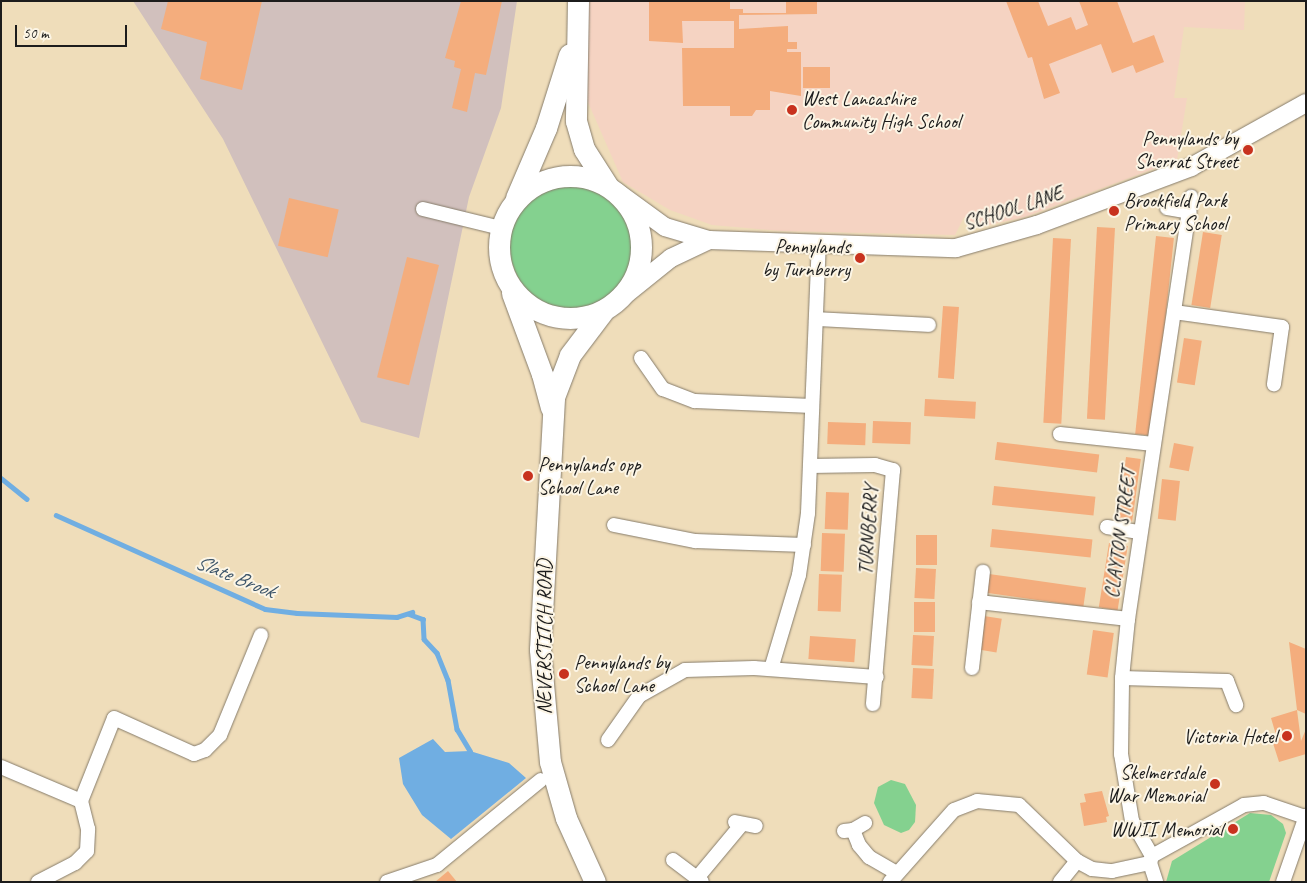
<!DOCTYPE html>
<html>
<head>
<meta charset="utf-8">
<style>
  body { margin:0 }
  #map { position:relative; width:1307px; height:883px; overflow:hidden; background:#efddba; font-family:Caveat,sans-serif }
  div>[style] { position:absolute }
  .built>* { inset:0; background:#f5d3c2 }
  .industrial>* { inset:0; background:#d1c0bd }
  .green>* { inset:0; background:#84d18f }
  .round { border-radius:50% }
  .water>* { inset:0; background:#70aee2 }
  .stream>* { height:4.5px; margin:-2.25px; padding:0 2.25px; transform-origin:2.25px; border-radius:2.25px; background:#70aee2 }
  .building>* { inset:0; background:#f4ad7d; transform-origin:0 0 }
  .roads { filter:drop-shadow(0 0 1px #867c6b) drop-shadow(0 0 1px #867c6b) }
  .minor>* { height:14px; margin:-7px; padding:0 7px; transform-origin:7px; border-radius:7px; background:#fff }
  .tertiary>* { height:18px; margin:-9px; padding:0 9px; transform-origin:9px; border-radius:9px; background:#fff }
  .primary>* { height:21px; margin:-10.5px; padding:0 10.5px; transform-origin:10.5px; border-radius:10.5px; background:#fff }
  .primary>.ring { margin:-10.5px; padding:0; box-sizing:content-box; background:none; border:21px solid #fff; border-radius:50% }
  .dots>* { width:14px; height:14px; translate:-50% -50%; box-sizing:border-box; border:2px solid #fcf5e5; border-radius:50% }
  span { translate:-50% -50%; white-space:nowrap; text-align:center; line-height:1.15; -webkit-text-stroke:4px #fcf5e5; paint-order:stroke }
  .poi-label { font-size:20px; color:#1c1c1c }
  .left { translate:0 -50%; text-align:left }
  .right { translate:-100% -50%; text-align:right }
  .street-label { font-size:20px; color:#1c1c1c }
  .water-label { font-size:21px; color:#3e566b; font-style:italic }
  .frame { position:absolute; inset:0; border:2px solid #1c1c1c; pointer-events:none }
  .scale { position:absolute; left:15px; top:25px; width:112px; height:22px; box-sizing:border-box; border:2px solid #1c1c1c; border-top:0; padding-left:6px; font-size:15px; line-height:18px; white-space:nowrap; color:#1c1c1c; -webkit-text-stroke:4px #fcf5e5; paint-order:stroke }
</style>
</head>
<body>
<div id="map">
  <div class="built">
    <i style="clip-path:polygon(578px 1px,1245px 1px,1244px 30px,1184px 27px,1174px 98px,1187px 98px,1177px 160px,1025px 217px,980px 227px,964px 217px,955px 235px,782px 231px,712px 225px,670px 210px,623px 182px,587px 100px)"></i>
  </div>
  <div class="industrial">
    <i style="clip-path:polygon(133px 1px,517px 1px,501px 108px,469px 197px,419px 438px,361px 422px,223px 139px)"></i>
  </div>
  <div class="green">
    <i class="round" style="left:510px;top:185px;width:124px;height:124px"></i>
    <i style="clip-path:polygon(891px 780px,905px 784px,916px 805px,915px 822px,909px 830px,901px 833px,884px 825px,874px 803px,878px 787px)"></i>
    <i style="clip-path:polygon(1250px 813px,1271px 815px,1283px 824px,1286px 833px,1269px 882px,1166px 882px,1172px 861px)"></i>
  </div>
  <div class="water">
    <i style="clip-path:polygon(433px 739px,445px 752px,470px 751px,509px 763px,526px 778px,451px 839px,422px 815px,403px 784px,399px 758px)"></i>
  </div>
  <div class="stream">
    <i style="left:1px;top:478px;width:33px;rotate:39deg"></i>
    <i style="left:56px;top:515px;width:229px;rotate:24.2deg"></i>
    <i style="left:265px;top:609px;width:32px;rotate:7deg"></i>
    <i style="left:297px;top:613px;width:100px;rotate:2.3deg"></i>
    <i style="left:397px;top:617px;width:16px;rotate:-18deg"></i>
    <i style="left:409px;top:614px;width:15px;rotate:20deg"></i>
    <i style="left:423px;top:619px;width:20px;rotate:87deg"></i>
    <i style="left:424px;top:639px;width:19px;rotate:47deg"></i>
    <i style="left:437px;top:653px;width:29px;rotate:68deg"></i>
    <i style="left:448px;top:680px;width:50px;rotate:79.6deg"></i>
    <i style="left:457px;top:729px;width:26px;rotate:59deg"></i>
  </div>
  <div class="building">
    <i style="clip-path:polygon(168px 1px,262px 1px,242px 90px,200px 79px,207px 42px,161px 29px)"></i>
    <i style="clip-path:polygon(461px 1px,502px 1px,486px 75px,475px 73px,467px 112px,452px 108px,461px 69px,454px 67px,455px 61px,445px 58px)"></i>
    <i style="clip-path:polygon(649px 1px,730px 1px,730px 9px,743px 9px,743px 13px,786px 13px,786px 1px,817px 1px,817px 14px,739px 15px,739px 29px,788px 26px,788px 42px,797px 42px,797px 49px,787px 49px,787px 52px,801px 52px,801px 96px,770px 91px,770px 110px,756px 110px,752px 116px,730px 116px,730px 106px,683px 106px,682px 48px,734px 48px,734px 21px,682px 21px,683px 43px,649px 41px)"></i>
    <i style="clip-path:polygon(1006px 1px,1038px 1px,1048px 26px,1071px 17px,1076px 30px,1088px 25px,1079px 1px,1117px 1px,1133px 43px,1154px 35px,1164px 62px,1136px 73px,1133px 65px,1112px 73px,1101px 44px,1049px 64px,1060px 93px,1044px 99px,1032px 57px,1028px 58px)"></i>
    <i style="left:830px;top:67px;width:21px;height:27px;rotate:90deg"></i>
    <i style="left:289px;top:198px;width:51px;height:49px;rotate:13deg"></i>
    <i style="left:1097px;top:227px;width:18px;height:192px;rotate:3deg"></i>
    <i style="left:1203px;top:232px;width:19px;height:74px;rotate:9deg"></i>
    <i style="left:1156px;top:236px;width:18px;height:199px;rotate:6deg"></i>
    <i style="left:1053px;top:238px;width:18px;height:185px;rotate:3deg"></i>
    <i style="left:407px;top:257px;width:33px;height:124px;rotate:14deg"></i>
    <i style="left:943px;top:306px;width:16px;height:72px;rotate:4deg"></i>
    <i style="left:1184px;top:338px;width:18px;height:45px;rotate:9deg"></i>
    <i style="left:925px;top:399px;width:51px;height:17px;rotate:3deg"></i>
    <i style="left:873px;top:421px;width:38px;height:22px;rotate:2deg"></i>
    <i style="left:828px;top:422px;width:38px;height:22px;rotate:2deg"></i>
    <i style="left:997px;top:442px;width:103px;height:18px;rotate:7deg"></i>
    <i style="left:1174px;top:443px;width:20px;height:25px;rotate:11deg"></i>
    <i style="left:1126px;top:457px;width:15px;height:63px;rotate:8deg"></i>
    <i style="left:1162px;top:479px;width:18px;height:40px;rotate:6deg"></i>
    <i style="left:994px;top:486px;width:102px;height:19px;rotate:6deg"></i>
    <i style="left:826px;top:492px;width:23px;height:37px;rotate:2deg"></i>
    <i style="left:992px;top:529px;width:101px;height:18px;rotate:6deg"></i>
    <i style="left:822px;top:533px;width:23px;height:38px;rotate:2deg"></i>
    <i style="left:916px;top:535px;width:21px;height:30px"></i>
    <i style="left:1109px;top:543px;width:19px;height:65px;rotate:9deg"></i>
    <i style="left:916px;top:568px;width:20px;height:30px;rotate:3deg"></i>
    <i style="left:819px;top:574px;width:23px;height:37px;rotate:2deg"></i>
    <i style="left:989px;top:574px;width:98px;height:19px;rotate:8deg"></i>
    <i style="left:914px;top:602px;width:21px;height:30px"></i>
    <i style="left:984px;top:616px;width:18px;height:34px;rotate:9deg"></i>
    <i style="left:1093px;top:630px;width:21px;height:45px;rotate:8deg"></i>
    <i style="left:913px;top:635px;width:21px;height:30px;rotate:3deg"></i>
    <i style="left:810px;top:636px;width:46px;height:23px;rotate:4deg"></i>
    <i style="clip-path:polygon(1289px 642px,1306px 649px,1306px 714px,1297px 710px,1301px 741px,1306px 729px,1306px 754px,1279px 762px,1271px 737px,1276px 735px,1271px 718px,1297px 710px)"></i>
    <i style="left:913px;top:668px;width:21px;height:30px;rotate:3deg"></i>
    <i style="clip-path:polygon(1102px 791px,1109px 816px,1106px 817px,1107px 822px,1084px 826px,1080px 803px,1086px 802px,1084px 794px)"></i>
    <i style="clip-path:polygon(448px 871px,457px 882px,435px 882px)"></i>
  </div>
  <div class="roads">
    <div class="minor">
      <i style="left:1167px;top:208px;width:23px;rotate:10deg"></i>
      <i style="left:423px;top:209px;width:80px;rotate:13.7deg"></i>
      <i style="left:1174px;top:312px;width:109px;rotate:7.9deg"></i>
      <i style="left:1282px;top:327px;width:58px;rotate:98deg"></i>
      <i style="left:816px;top:319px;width:113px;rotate:3deg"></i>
      <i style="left:641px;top:358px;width:38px;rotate:55deg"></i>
      <i style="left:663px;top:389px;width:34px;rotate:21deg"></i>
      <i style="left:695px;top:401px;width:117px;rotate:2.4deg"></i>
      <i style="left:1060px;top:434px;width:94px;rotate:6.1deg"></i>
      <i style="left:810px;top:466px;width:65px;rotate:-0.9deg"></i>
      <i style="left:875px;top:465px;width:19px;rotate:16deg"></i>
      <i style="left:893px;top:470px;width:235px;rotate:94.9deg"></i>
      <i style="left:614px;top:525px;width:83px;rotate:11.2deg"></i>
      <i style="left:695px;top:541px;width:109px;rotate:2.1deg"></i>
      <i style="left:1107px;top:527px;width:33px;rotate:9deg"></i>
      <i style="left:979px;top:602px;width:150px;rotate:6.5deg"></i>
      <i style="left:972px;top:668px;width:97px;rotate:-83.5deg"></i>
      <i style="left:771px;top:669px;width:98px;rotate:-73.4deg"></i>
      <i style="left:799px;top:575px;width:63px;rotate:-81.7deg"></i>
      <i style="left:808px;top:513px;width:269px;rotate:-87.7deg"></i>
      <i style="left:1122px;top:678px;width:105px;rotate:1.6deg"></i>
      <i style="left:1227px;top:681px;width:26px;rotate:69deg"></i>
      <i style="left:608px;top:740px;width:54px;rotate:-54.8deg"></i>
      <i style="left:639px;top:696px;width:53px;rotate:-29.5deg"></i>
      <i style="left:685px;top:670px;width:69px;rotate:-1.7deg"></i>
      <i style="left:754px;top:668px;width:123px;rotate:4.2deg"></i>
      <i style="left:1px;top:767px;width:87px;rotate:23deg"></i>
      <i style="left:81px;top:801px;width:89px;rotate:-68.3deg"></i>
      <i style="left:114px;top:718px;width:88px;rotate:24.2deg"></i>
      <i style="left:194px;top:754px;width:12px;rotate:-20deg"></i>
      <i style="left:205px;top:750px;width:21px;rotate:-45deg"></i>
      <i style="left:220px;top:735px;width:108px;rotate:-67.7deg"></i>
      <i style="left:735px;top:822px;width:21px;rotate:11deg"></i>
      <i style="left:853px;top:830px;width:16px;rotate:68deg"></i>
      <i style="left:859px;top:845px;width:16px;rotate:50deg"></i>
      <i style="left:869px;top:857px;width:32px;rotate:30deg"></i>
      <i style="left:844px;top:831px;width:9px;rotate:-6deg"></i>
      <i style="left:853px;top:830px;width:14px;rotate:-30deg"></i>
      <i style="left:1152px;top:856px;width:40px;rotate:-119.7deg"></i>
      <i style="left:1132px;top:821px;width:68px;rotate:-99.3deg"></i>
      <i style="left:1121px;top:754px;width:76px;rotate:-89.2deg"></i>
      <i style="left:1122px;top:678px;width:59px;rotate:-84.2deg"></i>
      <i style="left:1128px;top:619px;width:427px;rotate:-81.5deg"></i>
      <i style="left:673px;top:860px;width:36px;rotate:37deg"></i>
      <i style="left:1150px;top:863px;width:7px;rotate:-74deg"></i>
      <i style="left:1152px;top:856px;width:105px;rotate:-29deg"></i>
      <i style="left:1244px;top:805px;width:20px;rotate:-6deg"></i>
      <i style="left:1264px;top:803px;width:43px;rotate:18.9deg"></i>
      <i style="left:1150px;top:863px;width:20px;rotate:72deg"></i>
      <i style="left:697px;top:878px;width:70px;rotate:-50.2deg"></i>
      <i style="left:38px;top:882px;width:42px;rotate:-27.2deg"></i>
      <i style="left:75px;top:863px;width:17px;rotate:-45deg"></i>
      <i style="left:87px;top:851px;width:22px;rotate:-87deg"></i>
      <i style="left:88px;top:829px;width:29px;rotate:-104deg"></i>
      <i style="left:387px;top:882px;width:53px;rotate:-18.8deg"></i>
      <i style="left:437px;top:865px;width:134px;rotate:-39.3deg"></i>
      <i style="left:890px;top:882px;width:96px;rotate:-48.4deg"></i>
      <i style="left:954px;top:810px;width:25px;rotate:-21deg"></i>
      <i style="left:977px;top:801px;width:42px;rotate:5.4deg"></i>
      <i style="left:1019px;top:805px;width:81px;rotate:44deg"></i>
      <i style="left:1077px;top:861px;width:17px;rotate:28deg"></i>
      <i style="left:1092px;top:869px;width:20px;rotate:6deg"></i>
      <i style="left:1112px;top:871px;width:39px;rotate:-12deg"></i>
      <i style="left:1060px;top:882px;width:27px;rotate:-51deg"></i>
      <i style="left:1283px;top:882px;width:70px;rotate:-70.8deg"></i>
    </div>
    <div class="tertiary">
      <i style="left:617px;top:192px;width:59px;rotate:36.1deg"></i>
      <i style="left:665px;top:227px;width:46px;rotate:16.5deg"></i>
      <i style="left:709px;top:240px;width:247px;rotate:1.9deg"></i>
      <i style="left:956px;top:248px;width:84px;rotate:-15.9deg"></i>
      <i style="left:1037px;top:225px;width:165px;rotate:-20.6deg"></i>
      <i style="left:1191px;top:167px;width:132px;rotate:-29.1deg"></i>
      <i style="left:620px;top:299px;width:65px;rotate:-38.8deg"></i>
      <i style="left:671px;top:258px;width:42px;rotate:-25.3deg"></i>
    </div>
    <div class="primary">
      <i style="left:578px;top:1px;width:120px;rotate:91deg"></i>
      <i style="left:576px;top:121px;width:29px;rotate:74deg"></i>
      <i style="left:584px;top:149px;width:43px;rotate:57.4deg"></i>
      <i class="ring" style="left:499px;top:176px;width:121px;height:121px"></i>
      <i style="left:516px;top:198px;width:76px;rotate:-66.8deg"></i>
      <i style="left:546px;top:128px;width:77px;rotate:-72.5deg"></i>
      <i style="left:512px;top:293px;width:86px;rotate:69.7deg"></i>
      <i style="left:542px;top:374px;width:35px;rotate:75deg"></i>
      <i style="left:595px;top:882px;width:70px;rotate:-114.4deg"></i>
      <i style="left:566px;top:818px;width:58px;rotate:-105.9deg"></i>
      <i style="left:550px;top:762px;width:113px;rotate:-95.1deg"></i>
      <i style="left:540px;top:649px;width:252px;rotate:-86.8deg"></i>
      <i style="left:554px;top:397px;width:45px;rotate:-69.1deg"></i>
      <i style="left:570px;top:355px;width:56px;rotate:-52.9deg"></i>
    </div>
  </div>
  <div class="dots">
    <i style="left:792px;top:110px;background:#c8321e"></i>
    <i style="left:1248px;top:150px;background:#c8321e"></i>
    <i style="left:1114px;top:211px;background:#c8321e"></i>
    <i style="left:860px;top:258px;background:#c8321e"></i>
    <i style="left:528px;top:476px;background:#c8321e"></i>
    <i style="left:564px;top:674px;background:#c8321e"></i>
    <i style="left:1287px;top:736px;background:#c8321e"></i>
    <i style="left:1215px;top:784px;background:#c8321e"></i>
    <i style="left:1233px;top:829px;background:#c8321e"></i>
  </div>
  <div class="poi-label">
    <span class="left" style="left:802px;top:110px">West Lancashire<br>Community High School</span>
    <span class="right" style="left:1238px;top:150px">Pennylands by<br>Sherrat Street</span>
    <span class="left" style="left:1124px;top:212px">Brookfield Park<br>Primary School</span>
    <span class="right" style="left:850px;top:258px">Pennylands<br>by Turnberry</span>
    <span class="left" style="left:538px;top:476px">Pennylands opp<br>School Lane</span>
    <span class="left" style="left:574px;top:674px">Pennylands by<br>School Lane</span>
    <span class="right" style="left:1277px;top:736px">Victoria Hotel</span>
    <span class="right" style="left:1205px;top:784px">Skelmersdale<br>War Memorial</span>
    <span class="right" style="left:1223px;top:829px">WWII Memorial</span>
  </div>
  <div class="street-label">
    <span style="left:1013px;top:208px;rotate:-18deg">SCHOOL LANE</span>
    <span style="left:868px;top:530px;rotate:-86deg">TURNBERRY</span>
    <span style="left:1120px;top:533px;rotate:-82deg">CLAYTON STREET</span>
    <span style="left:544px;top:637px;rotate:-90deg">NEVERSTITCH ROAD</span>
  </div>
  <div class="water-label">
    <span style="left:235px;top:576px;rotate:22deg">Slate Brook</span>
  </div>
  <div class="frame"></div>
  <div class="scale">50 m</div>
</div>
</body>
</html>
